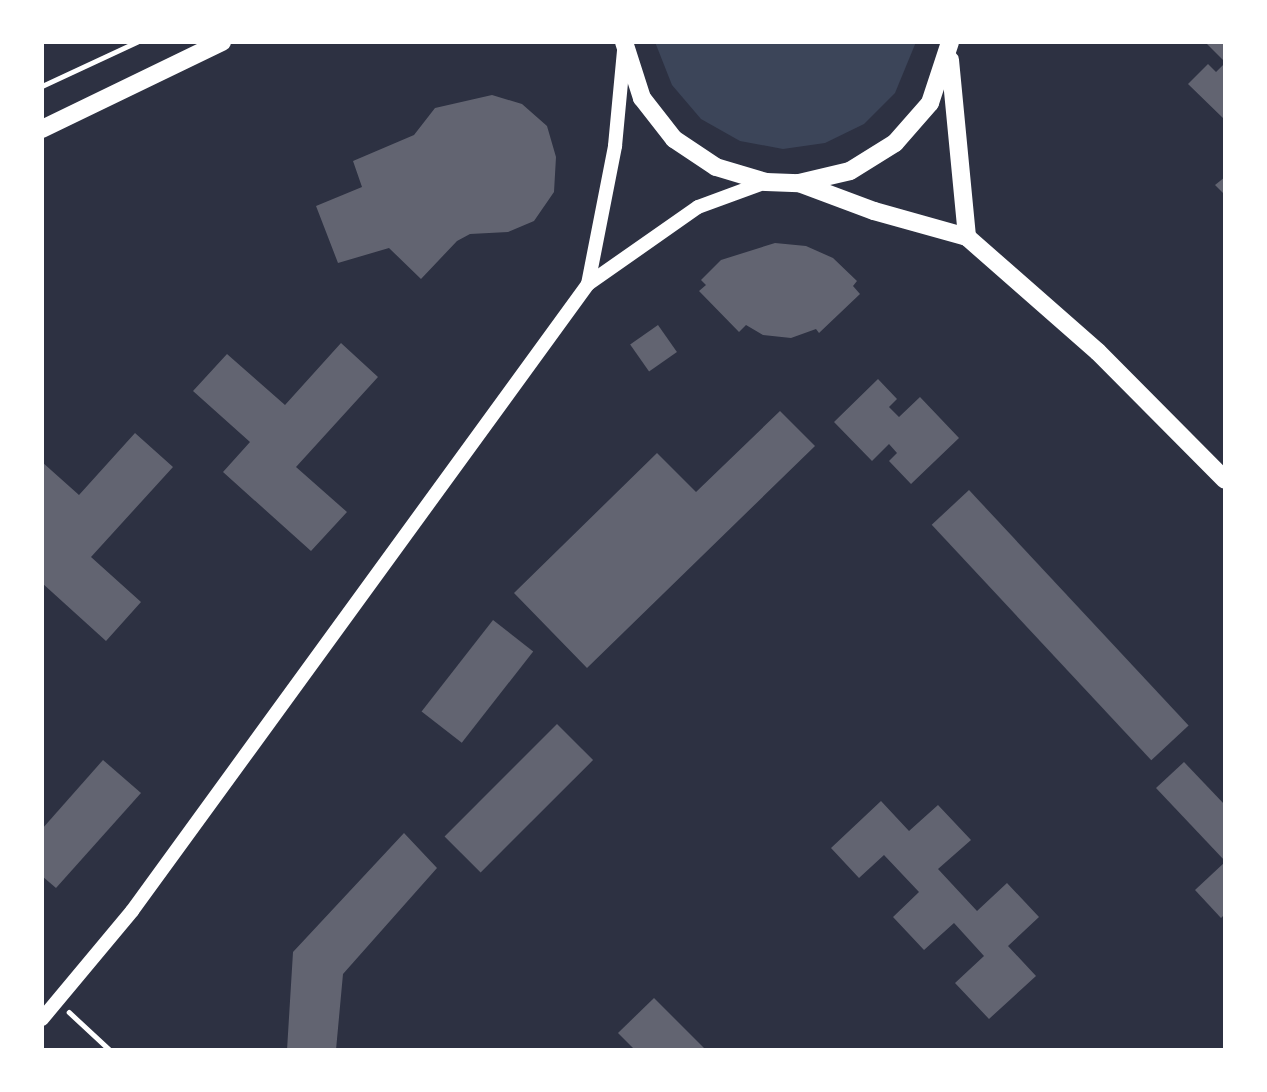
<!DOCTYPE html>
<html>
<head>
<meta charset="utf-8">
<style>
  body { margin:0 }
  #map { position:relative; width:1267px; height:1092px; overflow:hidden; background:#2d3142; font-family:"Golos Text",sans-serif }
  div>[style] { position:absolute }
  .green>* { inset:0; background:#3c4559 }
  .building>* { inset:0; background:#626471; transform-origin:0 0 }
  .path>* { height:4.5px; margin:-2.25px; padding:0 2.25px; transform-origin:2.25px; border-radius:2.25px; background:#fff }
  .secondary>* { height:14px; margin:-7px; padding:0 7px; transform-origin:7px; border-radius:7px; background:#fff }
  .primary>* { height:18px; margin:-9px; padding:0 9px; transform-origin:9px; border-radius:9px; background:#fff }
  span { translate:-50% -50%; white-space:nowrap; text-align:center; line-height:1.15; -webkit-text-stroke:7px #fff; paint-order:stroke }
  .frame { position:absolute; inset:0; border:44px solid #fff; pointer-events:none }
</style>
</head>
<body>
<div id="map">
  <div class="green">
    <i style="clip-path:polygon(655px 42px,916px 42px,895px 93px,864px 124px,825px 143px,783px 149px,740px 141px,701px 119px,672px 85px)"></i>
  </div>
  <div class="building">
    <i style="clip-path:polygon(1205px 42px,1225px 42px,1225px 62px)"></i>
    <i style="clip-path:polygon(1225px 63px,1225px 120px,1188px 84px,1208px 64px,1216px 72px)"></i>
    <i style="clip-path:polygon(492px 95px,522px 104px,547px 126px,556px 157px,554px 192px,534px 221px,508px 232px,470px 234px,457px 241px,421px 279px,389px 248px,338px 263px,316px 206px,362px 187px,353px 161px,414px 135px,435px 108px)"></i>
    <i style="clip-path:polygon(1225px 177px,1225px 195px,1215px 185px)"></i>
    <i style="clip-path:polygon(775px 243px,806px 246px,833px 258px,857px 281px,853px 286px,860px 294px,819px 333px,816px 329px,791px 338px,763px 335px,746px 325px,739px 332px,699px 291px,706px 285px,701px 280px,721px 260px)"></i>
    <i style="left:658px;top:325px;width:33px;height:34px;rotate:55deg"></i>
    <i style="clip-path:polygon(341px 343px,378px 377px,296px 467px,347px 512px,311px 551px,223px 472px,250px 442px,193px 391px,227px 354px,285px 405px)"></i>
    <i style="clip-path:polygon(878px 379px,897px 399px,889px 407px,899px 417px,920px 397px,959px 438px,911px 484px,889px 461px,897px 453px,889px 444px,872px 461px,834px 422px)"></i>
    <i style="clip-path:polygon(780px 411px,815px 446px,587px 668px,514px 593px,657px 453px,696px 492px)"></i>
    <i style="clip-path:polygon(135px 433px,173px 467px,91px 557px,141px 602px,106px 641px,42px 583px,42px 462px,79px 495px)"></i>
    <i style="left:969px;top:490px;width:322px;height:51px;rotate:47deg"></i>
    <i style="left:493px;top:620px;width:51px;height:116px;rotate:38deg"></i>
    <i style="left:557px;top:724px;width:51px;height:159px;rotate:45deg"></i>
    <i style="clip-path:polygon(103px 760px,141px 793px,56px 888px,42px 876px,42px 829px)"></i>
    <i style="clip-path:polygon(1184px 762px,1225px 805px,1225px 861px,1156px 788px)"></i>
    <i style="clip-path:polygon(881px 801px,909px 831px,938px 805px,971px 840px,938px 869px,977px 911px,1007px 883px,1039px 917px,1008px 946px,1036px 976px,989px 1019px,955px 983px,984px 956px,954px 923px,924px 950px,893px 917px,919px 892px,884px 855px,859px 878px,831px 848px)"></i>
    <i style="clip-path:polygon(404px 833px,437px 868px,343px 974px,336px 1050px,287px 1050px,293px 952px)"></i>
    <i style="clip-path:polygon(1225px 862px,1225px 914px,1221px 918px,1195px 890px)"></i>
    <i style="clip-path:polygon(654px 998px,706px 1050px,635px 1050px,618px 1033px)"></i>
  </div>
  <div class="path">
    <i style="left:42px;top:86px;width:105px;rotate:-24.9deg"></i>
    <i style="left:69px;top:1012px;width:56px;rotate:42.8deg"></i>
  </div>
  <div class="secondary">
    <i style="left:588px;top:284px;width:141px;rotate:-78.9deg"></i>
    <i style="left:615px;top:146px;width:96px;rotate:-84.6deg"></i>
    <i style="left:42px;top:1019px;width:141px;rotate:-50.2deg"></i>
    <i style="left:132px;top:911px;width:775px;rotate:-53.97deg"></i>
    <i style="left:588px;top:284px;width:134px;rotate:-35deg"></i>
    <i style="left:698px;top:207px;width:72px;rotate:-20.2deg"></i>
  </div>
  <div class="primary">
    <i style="left:624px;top:42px;width:59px;rotate:72.2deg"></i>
    <i style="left:642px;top:98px;width:52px;rotate:52deg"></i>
    <i style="left:674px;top:139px;width:50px;rotate:33.7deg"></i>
    <i style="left:716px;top:167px;width:52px;rotate:16.7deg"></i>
    <i style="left:766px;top:182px;width:33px;rotate:2deg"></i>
    <i style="left:799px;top:183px;width:52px;rotate:-13.2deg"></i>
    <i style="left:850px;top:171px;width:53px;rotate:-31.9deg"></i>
    <i style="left:895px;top:143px;width:53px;rotate:-48.8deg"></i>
    <i style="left:930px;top:103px;width:64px;rotate:-71.8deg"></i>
    <i style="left:950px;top:60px;width:178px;rotate:84.5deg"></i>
    <i style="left:42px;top:129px;width:200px;rotate:-25.8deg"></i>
    <i style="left:799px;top:183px;width:80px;rotate:20.5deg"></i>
    <i style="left:874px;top:211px;width:97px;rotate:15.6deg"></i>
    <i style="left:967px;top:237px;width:174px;rotate:41.3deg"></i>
    <i style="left:1098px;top:352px;width:180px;rotate:45.2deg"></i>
  </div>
  <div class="frame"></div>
</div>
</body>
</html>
